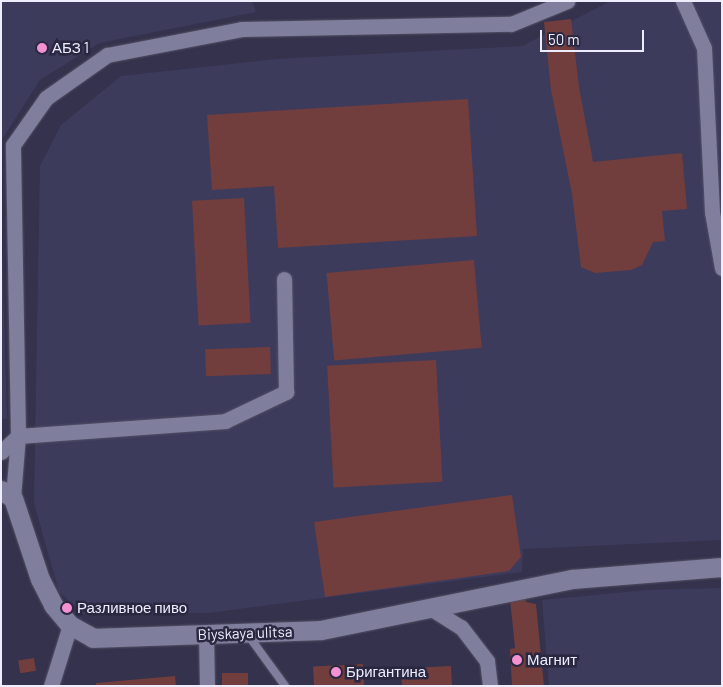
<!DOCTYPE html>
<html>
<head>
<meta charset="utf-8">
<style>
  body { margin:0 }
  #map { position:relative; width:723px; height:687px; overflow:hidden; background:#34324c; font-family:Barlow,sans-serif }
  div>[style] { position:absolute }
  .built>* { inset:0; background:#3d3b5c }
  .building>* { inset:0; background:#723d3d; transform-origin:0 0 }
  .roads { filter:drop-shadow(0 0 1px #535066) drop-shadow(0 0 1px #535066) }
  .service>* { height:8px; margin:-4px; padding:0 4px; transform-origin:4px; border-radius:4px; background:#7f7e9c }
  .minor>* { height:15px; margin:-7.5px; padding:0 7.5px; transform-origin:7.5px; border-radius:7.5px; background:#7f7e9c }
  .tertiary>* { height:19px; margin:-9.5px; padding:0 9.5px; transform-origin:9.5px; border-radius:9.5px; background:#7f7e9c }
  .dots>* { width:14px; height:14px; translate:-50% -50%; box-sizing:border-box; border:2px solid #2a2841; border-radius:50% }
  span { translate:-50% -50%; white-space:nowrap; text-align:center; line-height:1.15; -webkit-text-stroke:5px #2a2841; paint-order:stroke }
  .poi-label { font-size:15px; color:#eeedfe }
  .left { translate:0 -50%; text-align:left }
  .street-label { font-size:15px; color:#eeedfe }
  .frame { position:absolute; inset:0; border:2px solid #eeedfe; pointer-events:none }
  .scale { position:absolute; left:540px; top:30px; width:104px; height:22px; box-sizing:border-box; border:2px solid #eeedfe; border-top:0; padding-left:6px; font-size:15px; line-height:18px; white-space:nowrap; color:#eeedfe; -webkit-text-stroke:4px #2a2841; paint-order:stroke }
</style>
</head>
<body>
<div id="map">
  <div class="built">
    <i style="clip-path:polygon(1px 1px,252px 1px,256px 12px,99px 43px,40px 80px,1px 141px)"></i>
    <i style="clip-path:polygon(611px 1px,722px 1px,722px 540px,523px 549px,522px 572px,209px 613px,84px 614px,59px 592px,34px 503px,40px 166px,61px 125px,121px 76px,276px 59px,522px 46px)"></i>
    <i style="clip-path:polygon(1px 213px,7px 418px,1px 420px)"></i>
    <i style="clip-path:polygon(722px 588px,722px 686px,549px 686px,542px 600px,647px 590px)"></i>
  </div>
  <div class="building">
    <i style="clip-path:polygon(571px 19px,579px 87px,593px 162px,682px 153px,687px 209px,662px 211px,665px 241px,653px 242px,642px 265px,631px 270px,595px 273px,581px 267px,572px 194px,551px 90px,544px 22px)"></i>
    <i style="clip-path:polygon(468px 99px,477px 236px,278px 248px,274px 186px,212px 190px,207px 115px)"></i>
    <i style="left:244px;top:198px;width:125px;height:52px;rotate:87deg"></i>
    <i style="left:474px;top:260px;width:88px;height:148px;rotate:85deg"></i>
    <i style="left:270px;top:347px;width:27px;height:65px;rotate:88deg"></i>
    <i style="left:436px;top:360px;width:122px;height:109px;rotate:87deg"></i>
    <i style="clip-path:polygon(512px 495px,521px 557px,509px 571px,325px 597px,314px 522px)"></i>
    <i style="clip-path:polygon(525px 598px,526px 602px,536px 604px,544px 686px,512px 686px,510px 649px,515px 648px,510px 599px)"></i>
    <i style="left:34px;top:658px;width:13px;height:16px;rotate:81deg"></i>
    <i style="left:363px;top:664px;width:22px;height:50px;rotate:87deg"></i>
    <i style="left:451px;top:666px;width:20px;height:50px;rotate:87deg"></i>
    <i style="left:222px;top:673px;width:26px;height:13px"></i>
    <i style="clip-path:polygon(175px 676px,176px 686px,96px 686px,96px 683px)"></i>
  </div>
  <div class="roads">
    <div class="service">
      <i style="left:248px;top:635px;width:63px;rotate:54deg"></i>
    </div>
    <div class="minor">
      <i style="left:683px;top:1px;width:51px;rotate:65.9deg"></i>
      <i style="left:704px;top:48px;width:164px;rotate:87.2deg"></i>
      <i style="left:712px;top:212px;width:57px;rotate:79.9deg"></i>
      <i style="left:1px;top:452px;width:23px;rotate:-43deg"></i>
      <i style="left:18px;top:436px;width:208px;rotate:-4.1deg"></i>
      <i style="left:225px;top:421px;width:68px;rotate:-25.4deg"></i>
      <i style="left:286px;top:392px;width:113px;rotate:-91deg"></i>
      <i style="left:13px;top:498px;width:62px;rotate:-85.4deg"></i>
      <i style="left:18px;top:436px;width:291px;rotate:-91deg"></i>
      <i style="left:13px;top:145px;width:57px;rotate:-54.9deg"></i>
      <i style="left:46px;top:98px;width:75px;rotate:-35.2deg"></i>
      <i style="left:107px;top:55px;width:137px;rotate:-10.9deg"></i>
      <i style="left:242px;top:29px;width:269px;rotate:-1.1deg"></i>
      <i style="left:511px;top:24px;width:61px;rotate:-22.3deg"></i>
      <i style="left:430px;top:608px;width:36px;rotate:32deg"></i>
      <i style="left:461px;top:627px;width:43px;rotate:52.6deg"></i>
      <i style="left:487px;top:661px;width:25px;rotate:83deg"></i>
      <i style="left:206px;top:634px;width:52px;rotate:88.9deg"></i>
      <i style="left:51px;top:686px;width:64px;rotate:-72.7deg"></i>
    </div>
    <div class="tertiary">
      <i style="left:1px;top:490px;width:14px;rotate:34deg"></i>
      <i style="left:13px;top:498px;width:85px;rotate:71.6deg"></i>
      <i style="left:40px;top:579px;width:29px;rotate:63deg"></i>
      <i style="left:53px;top:605px;width:26px;rotate:50deg"></i>
      <i style="left:70px;top:625px;width:26px;rotate:29deg"></i>
      <i style="left:93px;top:638px;width:228px;rotate:-2deg"></i>
      <i style="left:321px;top:630px;width:256px;rotate:-11.5deg"></i>
      <i style="left:572px;top:579px;width:150px;rotate:-4.6deg"></i>
    </div>
  </div>
  <div class="dots">
    <i style="left:42px;top:48px;background:#f491d3"></i>
    <i style="left:67px;top:608px;background:#f491d3"></i>
    <i style="left:517px;top:660px;background:#f491d3"></i>
    <i style="left:336px;top:672px;background:#f491d3"></i>
  </div>
  <div class="poi-label">
    <span class="left" style="left:52px;top:48px">АБЗ 1</span>
    <span class="left" style="left:77px;top:608px">Разливное пиво</span>
    <span class="left" style="left:527px;top:660px">Магнит</span>
    <span class="left" style="left:346px;top:672px">Бригантина</span>
  </div>
  <div class="street-label">
    <span style="left:245px;top:633px;rotate:-2deg">Biyskaya ulitsa</span>
  </div>
  <div class="frame"></div>
  <div class="scale">50 m</div>
</div>
</body>
</html>
